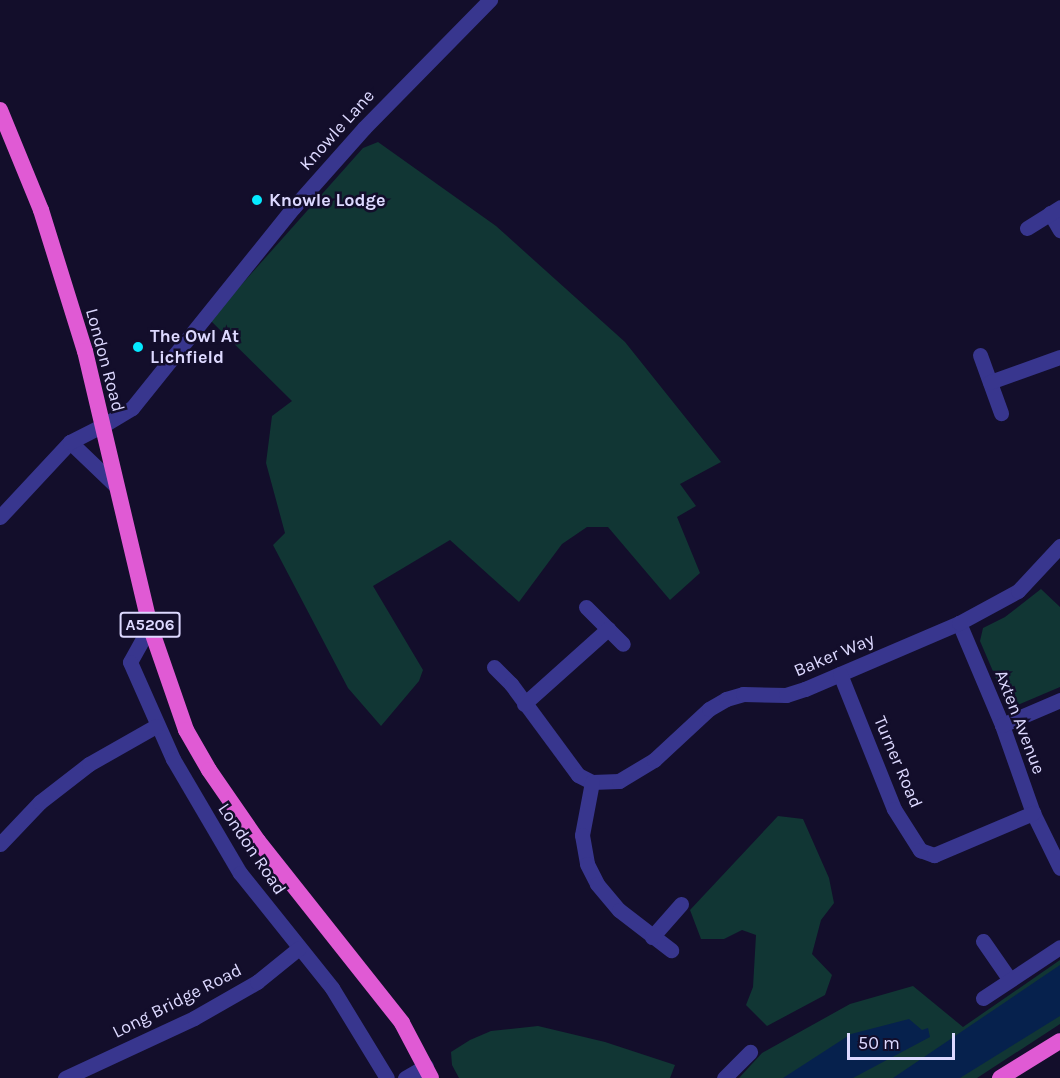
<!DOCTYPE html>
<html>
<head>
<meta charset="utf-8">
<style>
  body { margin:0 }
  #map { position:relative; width:1060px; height:1078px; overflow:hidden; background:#130e2b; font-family:Karla,sans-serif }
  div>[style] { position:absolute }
  .green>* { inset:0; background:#113634 }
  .water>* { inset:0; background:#06214d }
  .minor>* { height:15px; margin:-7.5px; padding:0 7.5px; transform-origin:7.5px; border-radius:7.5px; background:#38368e }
  .tertiary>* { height:15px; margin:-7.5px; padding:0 7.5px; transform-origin:7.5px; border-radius:7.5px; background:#38368e }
  .trunk>* { height:16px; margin:-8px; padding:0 8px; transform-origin:8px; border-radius:8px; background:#e05ad4 }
  .dots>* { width:16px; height:16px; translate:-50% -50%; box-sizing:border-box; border:3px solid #130e2b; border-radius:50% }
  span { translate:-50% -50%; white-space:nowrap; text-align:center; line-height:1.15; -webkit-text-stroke:5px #130e2b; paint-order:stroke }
  .shield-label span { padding:2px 4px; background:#130e2b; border:2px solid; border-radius:4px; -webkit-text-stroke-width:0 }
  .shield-label { font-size:16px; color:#ddd9ff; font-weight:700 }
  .street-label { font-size:18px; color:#ddd9ff }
  .poi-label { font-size:18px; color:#ddd9ff; font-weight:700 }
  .left { translate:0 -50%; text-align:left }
  .scale { position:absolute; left:847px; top:1033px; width:108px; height:27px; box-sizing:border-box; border:3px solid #ddd9ff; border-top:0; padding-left:8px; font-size:18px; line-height:21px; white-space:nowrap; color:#ddd9ff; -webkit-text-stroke:4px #130e2b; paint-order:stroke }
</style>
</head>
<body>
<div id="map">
  <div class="green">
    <i style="clip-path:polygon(378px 142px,496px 226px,625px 342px,721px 462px,680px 484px,696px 506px,677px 517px,700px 573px,670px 600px,608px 527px,587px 527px,562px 544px,519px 602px,450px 540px,373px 586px,423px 670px,419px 681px,381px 726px,348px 688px,273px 545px,285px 533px,266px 463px,272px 416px,292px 401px,210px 320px,363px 148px)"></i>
    <i style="clip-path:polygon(1041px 589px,1060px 607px,1060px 687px,1020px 704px,1007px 704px,980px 641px,983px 628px,1005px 617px)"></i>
    <i style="clip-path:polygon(778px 816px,803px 819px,829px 878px,834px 903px,821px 920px,812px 954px,832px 975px,825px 995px,767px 1026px,746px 1005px,753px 987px,756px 935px,742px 930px,724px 939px,701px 939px,690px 910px)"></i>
    <i style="clip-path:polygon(1060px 960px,1060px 1024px,977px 1078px,739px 1078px,762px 1053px,850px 1004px,913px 986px,963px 1027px)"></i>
    <i style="clip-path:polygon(538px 1026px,605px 1042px,675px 1065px,670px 1078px,459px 1078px,452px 1065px,451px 1052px,470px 1040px,491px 1031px)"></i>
  </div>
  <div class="water">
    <i style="clip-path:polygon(1060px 965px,1060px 1016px,960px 1078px,893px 1078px)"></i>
    <i style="clip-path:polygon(909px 1019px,922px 1030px,928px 1028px,930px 1037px,853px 1078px,783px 1078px,851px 1034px)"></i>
  </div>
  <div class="minor">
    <i style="left:1050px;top:213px;width:20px;rotate:60deg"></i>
    <i style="left:1027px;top:228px;width:39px;rotate:-32deg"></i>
    <i style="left:980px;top:355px;width:62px;rotate:70.1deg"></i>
    <i style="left:990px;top:382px;width:74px;rotate:-19.7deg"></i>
    <i style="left:102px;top:426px;width:35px;rotate:-31deg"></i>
    <i style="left:132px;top:408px;width:257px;rotate:-51.2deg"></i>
    <i style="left:293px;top:208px;width:107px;rotate:-48.4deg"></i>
    <i style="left:364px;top:128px;width:180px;rotate:-45.5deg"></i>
    <i style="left:586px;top:607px;width:52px;rotate:45deg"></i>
    <i style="left:959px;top:623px;width:111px;rotate:67.1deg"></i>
    <i style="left:1002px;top:725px;width:93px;rotate:70.6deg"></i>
    <i style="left:1033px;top:813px;width:61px;rotate:63.9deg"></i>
    <i style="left:150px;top:626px;width:41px;rotate:119.1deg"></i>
    <i style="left:130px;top:662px;width:106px;rotate:66.1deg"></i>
    <i style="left:173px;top:759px;width:132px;rotate:59.6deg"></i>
    <i style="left:240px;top:873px;width:147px;rotate:51.3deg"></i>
    <i style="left:332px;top:988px;width:105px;rotate:58.6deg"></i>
    <i style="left:494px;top:667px;width:24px;rotate:45deg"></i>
    <i style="left:511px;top:684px;width:113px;rotate:53.6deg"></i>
    <i style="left:578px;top:775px;width:16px;rotate:27deg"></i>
    <i style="left:592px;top:782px;width:27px;rotate:-2deg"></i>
    <i style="left:619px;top:781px;width:41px;rotate:-31deg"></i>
    <i style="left:654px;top:760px;width:75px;rotate:-42.8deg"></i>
    <i style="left:709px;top:709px;width:20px;rotate:-30deg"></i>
    <i style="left:726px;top:699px;width:18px;rotate:-16deg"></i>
    <i style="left:743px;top:694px;width:43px;rotate:1.3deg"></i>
    <i style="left:786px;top:695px;width:20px;rotate:-18deg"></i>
    <i style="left:805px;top:689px;width:168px;rotate:-23.2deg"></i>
    <i style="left:959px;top:623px;width:67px;rotate:-28.5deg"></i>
    <i style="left:1018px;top:591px;width:62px;rotate:-47deg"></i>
    <i style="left:840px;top:674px;width:145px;rotate:68.2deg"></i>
    <i style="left:894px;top:809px;width:49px;rotate:57.6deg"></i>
    <i style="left:920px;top:850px;width:15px;rotate:20deg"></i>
    <i style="left:934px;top:855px;width:108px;rotate:-23deg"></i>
    <i style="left:524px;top:704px;width:113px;rotate:-41.8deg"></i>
    <i style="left:1002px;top:725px;width:63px;rotate:-23.3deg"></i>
    <i style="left:592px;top:782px;width:54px;rotate:100.7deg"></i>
    <i style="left:582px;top:835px;width:29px;rotate:80deg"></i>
    <i style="left:587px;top:864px;width:22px;rotate:63deg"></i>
    <i style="left:597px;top:884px;width:34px;rotate:50deg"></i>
    <i style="left:619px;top:910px;width:66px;rotate:37.6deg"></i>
    <i style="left:0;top:844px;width:58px;rotate:-46.4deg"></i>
    <i style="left:40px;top:802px;width:62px;rotate:-37.8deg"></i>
    <i style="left:89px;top:764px;width:77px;rotate:-29.6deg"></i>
    <i style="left:652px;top:937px;width:44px;rotate:-48.7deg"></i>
    <i style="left:983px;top:941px;width:47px;rotate:55.3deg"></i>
    <i style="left:983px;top:998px;width:92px;rotate:-33.5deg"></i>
    <i style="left:65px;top:1078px;width:142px;rotate:-24.9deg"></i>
    <i style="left:194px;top:1018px;width:73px;rotate:-29.7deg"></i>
    <i style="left:257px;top:982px;width:54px;rotate:-39deg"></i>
    <i style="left:405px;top:1078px;width:24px;rotate:-30deg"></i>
    <i style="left:724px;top:1078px;width:37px;rotate:-45deg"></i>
  </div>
  <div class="tertiary">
    <i style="left:70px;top:442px;width:64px;rotate:43.7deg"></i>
    <i style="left:0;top:517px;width:103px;rotate:-47deg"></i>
    <i style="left:70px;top:442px;width:36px;rotate:-27deg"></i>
  </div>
  <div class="trunk">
    <i style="left:0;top:110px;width:108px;rotate:67.7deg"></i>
    <i style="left:41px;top:210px;width:148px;rotate:72.7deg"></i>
    <i style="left:85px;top:351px;width:283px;rotate:76.7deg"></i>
    <i style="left:150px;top:626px;width:110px;rotate:70.9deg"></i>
    <i style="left:186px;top:730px;width:46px;rotate:60.1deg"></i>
    <i style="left:209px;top:770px;width:86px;rotate:55.4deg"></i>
    <i style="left:258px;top:841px;width:232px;rotate:51.6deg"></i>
    <i style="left:402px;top:1023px;width:62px;rotate:62.2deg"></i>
    <i style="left:1000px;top:1078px;width:70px;rotate:-31.7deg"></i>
  </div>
  <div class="dots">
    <i style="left:257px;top:200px;background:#05e9ff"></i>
    <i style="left:138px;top:347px;background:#05e9ff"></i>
  </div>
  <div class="shield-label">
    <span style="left:150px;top:625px">A5206</span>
  </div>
  <div class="street-label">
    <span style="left:337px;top:130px;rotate:-48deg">Knowle Lane</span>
    <span style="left:105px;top:360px;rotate:75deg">London Road</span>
    <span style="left:834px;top:655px;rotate:-23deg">Baker Way</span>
    <span style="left:1020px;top:722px;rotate:69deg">Axten Avenue</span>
    <span style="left:898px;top:762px;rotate:67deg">Turner Road</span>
    <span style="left:252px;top:849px;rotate:56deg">London Road</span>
    <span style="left:177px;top:1001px;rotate:-27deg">Long Bridge Road</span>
  </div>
  <div class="poi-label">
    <span class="left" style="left:269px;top:200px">Knowle Lodge</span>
    <span class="left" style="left:150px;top:347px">The Owl At<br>Lichfield</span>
  </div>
  <div class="scale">50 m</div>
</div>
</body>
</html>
